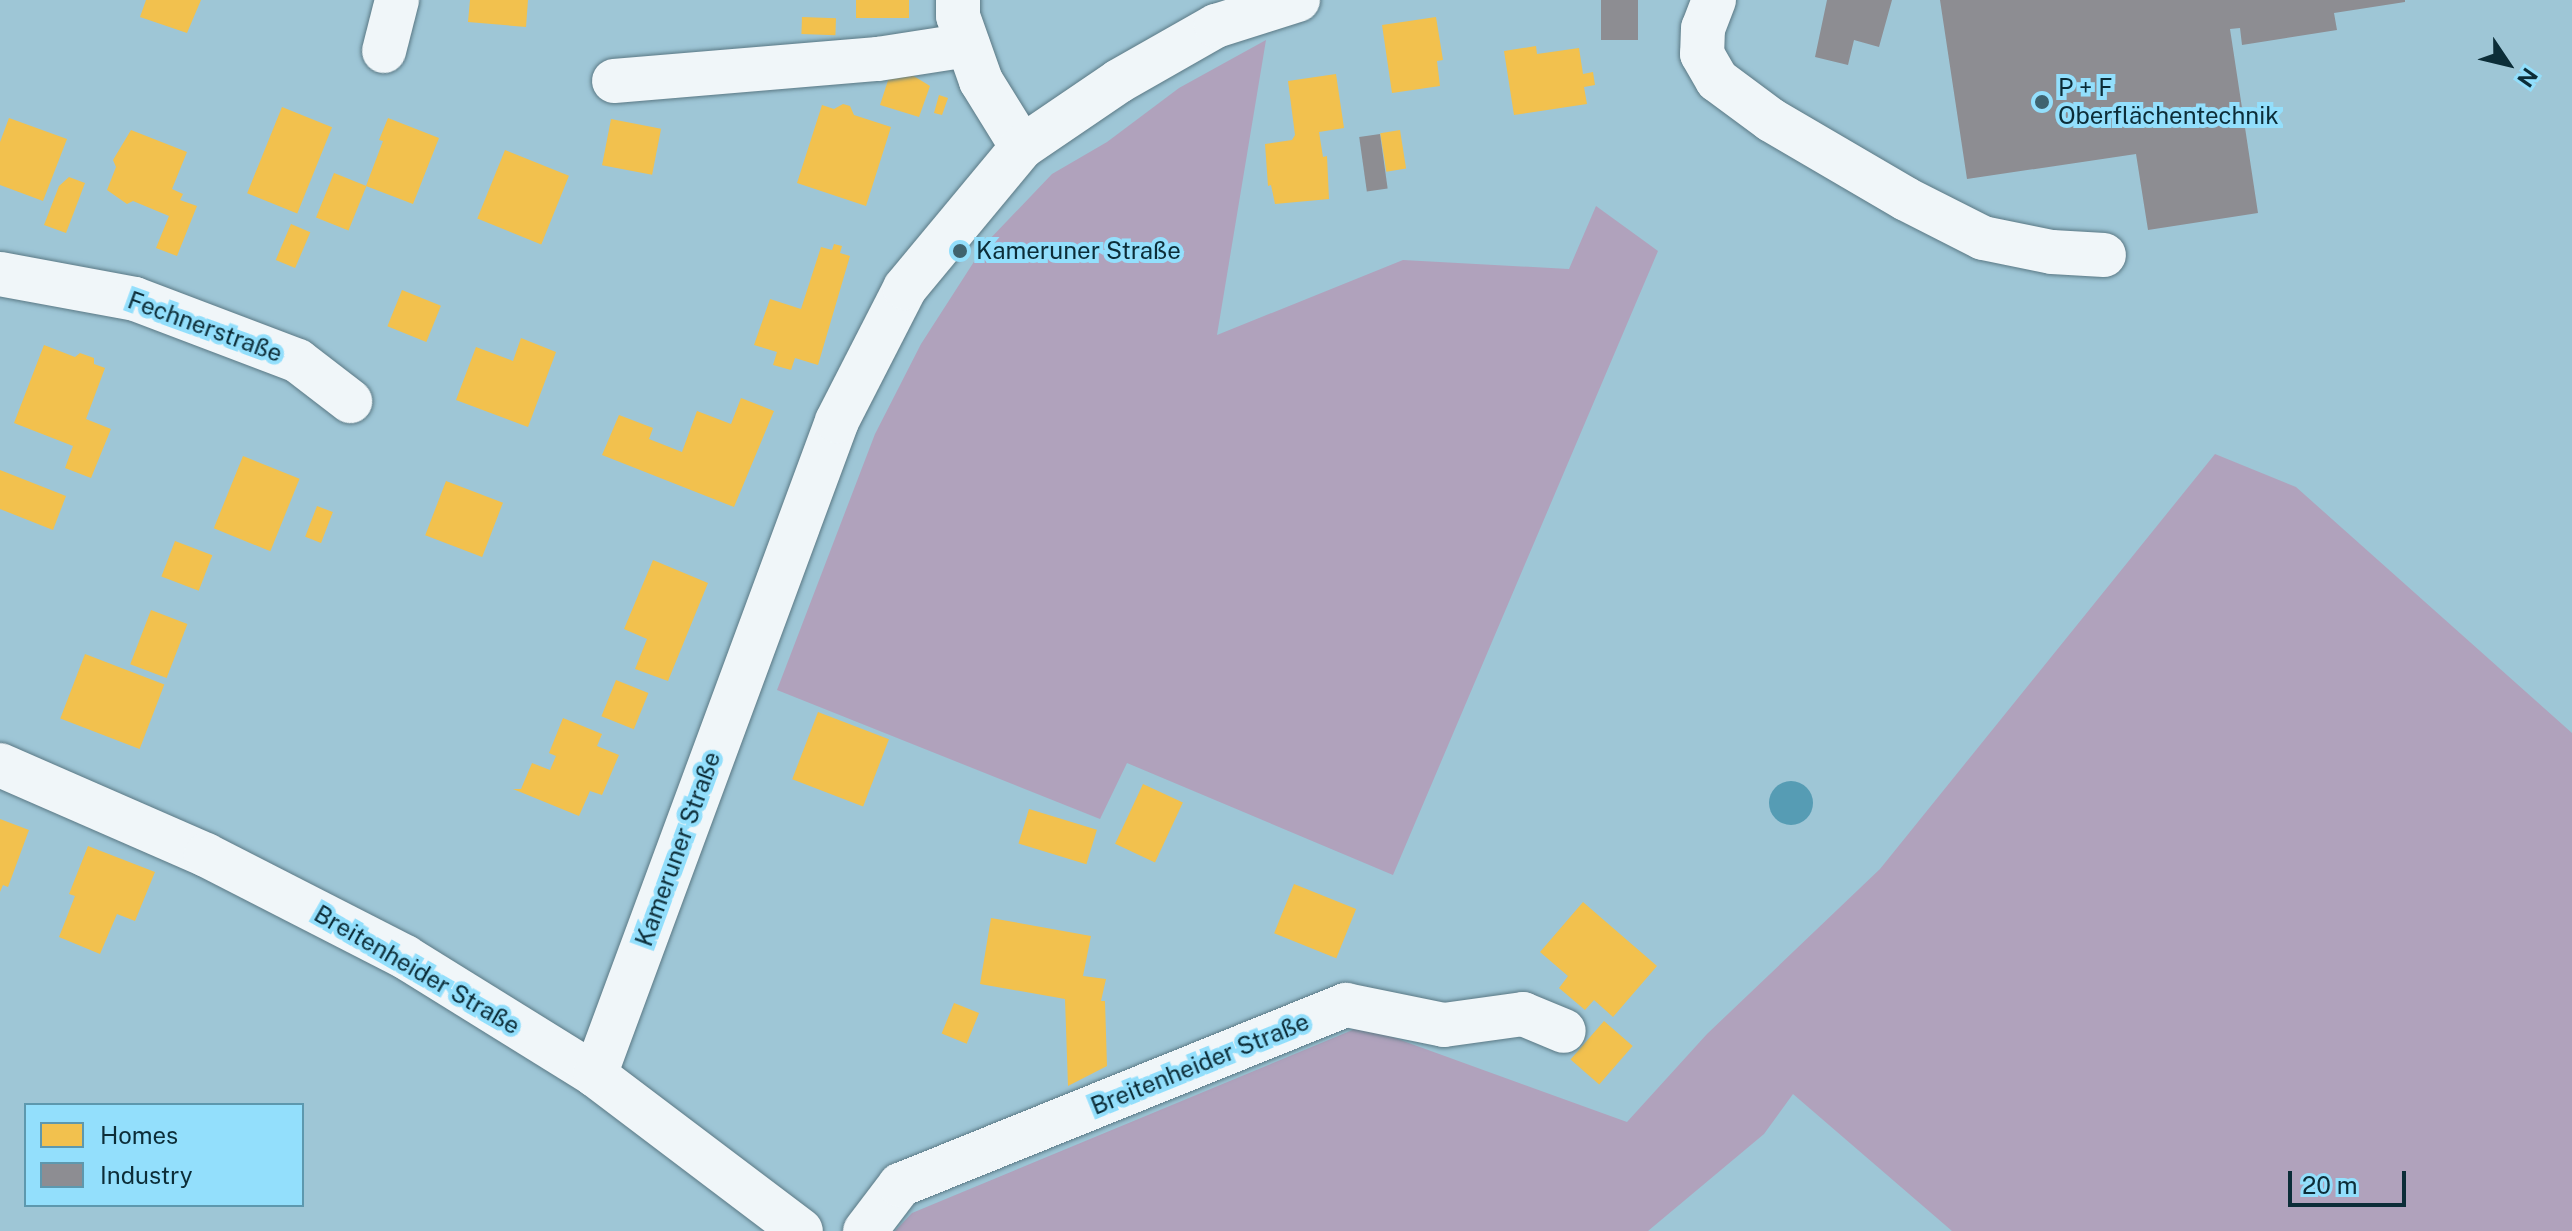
<!DOCTYPE html>
<html>
<head>
<meta charset="utf-8">
<style>
  body { margin:0 }
  #map { position:relative; width:2572px; height:1231px; overflow:hidden; background:#9ec6d6; font-family:"Public Sans",sans-serif }
  div>[style] { position:absolute }
  .green>* { inset:0; background:#b0a2bc }
  .water>* { inset:0; background:#569cb4 }
  .round { border-radius:50% }
  .homes>* { inset:0; background:#f2c14e; transform-origin:0 0 }
  .industry>* { inset:0; background:#8d8d92; transform-origin:0 0 }
  .roads { filter:drop-shadow(0 0 2px #5a7884) drop-shadow(0 0 2px #5a7884) }
  .minor>* { height:44px; margin:-22px; padding:0 22px; transform-origin:22px; border-radius:22px; background:#f0f6f9 }
  .dots>* { width:22px; height:22px; translate:-50% -50%; box-sizing:border-box; border:4px solid #93dffc; border-radius:50% }
  span { translate:-50% -50%; white-space:nowrap; text-align:center; line-height:1.15; -webkit-text-stroke:8px #93dffc; paint-order:stroke }
  .poi-label { font-size:24px; color:#0c2d38 }
  .left { translate:0 -50%; text-align:left }
  .street-label { font-size:24px; color:#0c2d38 }
  .legend { position:absolute; left:24px; top:1103px; width:280px; height:104px; box-sizing:border-box; background:#93dffc; border:2px solid #5d98ae; margin:0; padding:10px 14px; list-style:none; font-size:24px; color:#0c2d38 }
  .legend li { display:flex; align-items:center; gap:16px; height:40px }
  .legend b { width:40px; border:2px solid #5d98ae }
  .north { position:absolute; left:2468px; top:24px; width:80px; height:80px; -webkit-text-stroke:6px #93dffc; paint-order:stroke; rotate:125deg; font-size:22px; font-weight:700; line-height:32px; text-align:center; color:#0c2d38 }
  .north::after { content:''; display:block; margin:auto; width:28px; height:36px; background:#0c2d38; clip-path:polygon(50% 0,100% 100%,50% 72%,0 100%) }
  .scale { position:absolute; left:2288px; top:1171px; width:118px; height:36px; box-sizing:border-box; border:4px solid #0c2d38; border-top:0; padding-left:10px; font-size:24px; line-height:28px; white-space:nowrap; color:#0c2d38; -webkit-text-stroke:6px #93dffc; paint-order:stroke }
</style>
</head>
<body>
<div id="map">
  <div class="green">
    <i style="clip-path:polygon(1266px 40px,1217px 335px,1403px 260px,1569px 269px,1596px 206px,1658px 251px,1393px 875px,1127px 763px,1100px 819px,777px 690px,875px 434px,921px 344px,986px 243px,1052px 174px,1107px 142px,1179px 88px)"></i>
    <i style="clip-path:polygon(2215px 454px,2296px 487px,2572px 733px,2572px 1231px,1952px 1231px,1793px 1094px,1764px 1134px,1648px 1231px,895px 1231px,912px 1213px,1362px 1026px,1627px 1122px,1707px 1034px,1880px 869px)"></i>
  </div>
  <div class="water">
    <i class="round" style="left:1769px;top:781px;width:44px;height:44px"></i>
  </div>
  <div class="homes">
    <i style="clip-path:polygon(146px 0,201px 0,187px 33px,140px 17px)"></i>
    <i style="clip-path:polygon(470px 0,528px 0,526px 27px,468px 22px)"></i>
    <i style="left:856px;top:0;width:53px;height:18px"></i>
    <i style="left:802px;top:17px;width:34px;height:17px;rotate:2deg"></i>
    <i style="clip-path:polygon(1436px 17px,1443px 60px,1437px 61px,1440px 86px,1392px 93px,1382px 25px)"></i>
    <i style="clip-path:polygon(1536px 46px,1537px 54px,1579px 48px,1583px 74px,1593px 72px,1595px 85px,1584px 87px,1587px 104px,1514px 115px,1504px 51px)"></i>
    <i style="clip-path:polygon(899px 67px,930px 86px,919px 117px,880px 105px,892px 68px)"></i>
    <i style="clip-path:polygon(1336px 74px,1344px 128px,1319px 132px,1323px 157px,1327px 156px,1329px 199px,1275px 204px,1271px 185px,1268px 186px,1265px 144px,1292px 140px,1295px 135px,1288px 81px)"></i>
    <i style="clip-path:polygon(939px 95px,948px 98px,942px 115px,934px 113px)"></i>
    <i style="clip-path:polygon(843px 104px,850px 106px,854px 115px,891px 127px,866px 206px,797px 183px,822px 105px,834px 109px)"></i>
    <i style="left:282px;top:107px;width:54px;height:93px;rotate:22deg"></i>
    <i style="clip-path:polygon(9px 118px,67px 139px,43px 201px,0 185px,0 142px)"></i>
    <i style="clip-path:polygon(388px 118px,439px 138px,413px 204px,366px 186px,383px 141px,379px 140px)"></i>
    <i style="left:611px;top:119px;width:51px;height:47px;rotate:11deg"></i>
    <i style="clip-path:polygon(131px 130px,187px 152px,172px 189px,183px 194px,180px 200px,197px 206px,177px 256px,156px 248px,169px 216px,133px 201px,127px 204px,107px 190px,116px 167px,113px 160px)"></i>
    <i style="left:1400px;top:130px;width:39px;height:20px;rotate:81deg"></i>
    <i style="left:505px;top:150px;width:69px;height:74px;rotate:22deg"></i>
    <i style="left:334px;top:173px;width:35px;height:48px;rotate:22deg"></i>
    <i style="clip-path:polygon(69px 177px,85px 183px,66px 233px,44px 225px,59px 186px)"></i>
    <i style="left:291px;top:224px;width:21px;height:39px;rotate:23deg"></i>
    <i style="clip-path:polygon(834px 244px,842px 246px,840px 253px,850px 256px,818px 365px,795px 358px,791px 370px,773px 365px,777px 352px,754px 345px,770px 299px,801px 309px,821px 247px,832px 250px)"></i>
    <i style="left:402px;top:290px;width:42px;height:39px;rotate:22deg"></i>
    <i style="clip-path:polygon(521px 338px,556px 352px,528px 427px,456px 400px,476px 347px,513px 361px)"></i>
    <i style="clip-path:polygon(44px 345px,75px 357px,80px 353px,94px 358px,94px 364px,105px 368px,86px 419px,111px 429px,91px 478px,65px 468px,73px 446px,14px 423px)"></i>
    <i style="clip-path:polygon(741px 398px,774px 411px,734px 507px,602px 455px,619px 415px,653px 428px,649px 439px,682px 452px,697px 411px,731px 424px)"></i>
    <i style="left:243px;top:456px;width:61px;height:78px;rotate:22deg"></i>
    <i style="clip-path:polygon(0 470px,66px 496px,53px 530px,0 509px)"></i>
    <i style="left:446px;top:481px;width:61px;height:58px;rotate:21deg"></i>
    <i style="left:317px;top:506px;width:17px;height:33px;rotate:21deg"></i>
    <i style="left:175px;top:541px;width:40px;height:38px;rotate:21deg"></i>
    <i style="clip-path:polygon(653px 560px,708px 583px,668px 681px,635px 669px,647px 639px,624px 629px)"></i>
    <i style="left:151px;top:610px;width:39px;height:58px;rotate:21deg"></i>
    <i style="left:85px;top:654px;width:85px;height:69px;rotate:21deg"></i>
    <i style="left:616px;top:680px;width:35px;height:39px;rotate:22deg"></i>
    <i style="left:818px;top:712px;width:76px;height:72px;rotate:21deg"></i>
    <i style="clip-path:polygon(563px 718px,602px 734px,597px 746px,619px 755px,602px 795px,590px 791px,579px 816px,513px 789px,521px 789px,532px 763px,550px 770px,556px 756px,549px 753px)"></i>
    <i style="left:1143px;top:784px;width:44px;height:66px;rotate:25deg"></i>
    <i style="left:1029px;top:809px;width:71px;height:36px;rotate:17deg"></i>
    <i style="clip-path:polygon(0 819px,29px 830px,8px 887px,3px 885px,0 892px)"></i>
    <i style="clip-path:polygon(88px 846px,155px 872px,135px 921px,117px 914px,100px 954px,59px 937px,75px 896px,69px 894px)"></i>
    <i style="left:1294px;top:884px;width:67px;height:53px;rotate:22deg"></i>
    <i style="clip-path:polygon(1583px 902px,1657px 966px,1613px 1017px,1594px 1000px,1585px 1010px,1559px 988px,1568px 976px,1540px 952px)"></i>
    <i style="clip-path:polygon(991px 918px,1091px 936px,1083px 976px,1106px 979px,1101px 1001px,1105px 1001px,1107px 1066px,1068px 1086px,1065px 999px,980px 984px)"></i>
    <i style="left:954px;top:1003px;width:27px;height:33px;rotate:22deg"></i>
    <i style="left:1604px;top:1021px;width:38px;height:51px;rotate:41deg"></i>
  </div>
  <div class="industry">
    <i style="left:1601px;top:0;width:37px;height:40px"></i>
    <i style="clip-path:polygon(1827px 0,1892px 0,1879px 47px,1854px 40px,1848px 65px,1815px 57px)"></i>
    <i style="clip-path:polygon(1940px 0,2405px 0,2405px 2px,2334px 13px,2337px 30px,2242px 45px,2240px 28px,2230px 29px,2258px 213px,2148px 230px,2136px 154px,1967px 179px)"></i>
    <i style="left:1380px;top:134px;width:55px;height:21px;rotate:82deg"></i>
  </div>
  <div class="roads">
    <div class="minor">
      <i style="left:958px;top:0;width:16px;rotate:90deg"></i>
      <i style="left:958px;top:16px;width:69px;rotate:70.5deg"></i>
      <i style="left:981px;top:81px;width:78px;rotate:58.2deg"></i>
      <i style="left:1714px;top:0;width:30px;rotate:111deg"></i>
      <i style="left:1703px;top:28px;width:26px;rotate:92deg"></i>
      <i style="left:1702px;top:54px;width:30px;rotate:60deg"></i>
      <i style="left:1717px;top:80px;width:67px;rotate:36.5deg"></i>
      <i style="left:1771px;top:120px;width:156px;rotate:30.3deg"></i>
      <i style="left:1906px;top:199px;width:86px;rotate:26.9deg"></i>
      <i style="left:1983px;top:238px;width:70px;rotate:11.5deg"></i>
      <i style="left:2052px;top:252px;width:52px;rotate:3.3deg"></i>
      <i style="left:384px;top:51px;width:53px;rotate:-75.7deg"></i>
      <i style="left:614px;top:81px;width:265px;rotate:-4.8deg"></i>
      <i style="left:878px;top:59px;width:91px;rotate:-8.8deg"></i>
      <i style="left:0;top:274px;width:137px;rotate:10.5deg"></i>
      <i style="left:135px;top:299px;width:174px;rotate:20.8deg"></i>
      <i style="left:298px;top:361px;width:66px;rotate:37.6deg"></i>
      <i style="left:0;top:765px;width:225px;rotate:23.6deg"></i>
      <i style="left:206px;top:855px;width:224px;rotate:27.1deg"></i>
      <i style="left:405px;top:957px;width:224px;rotate:31.8deg"></i>
      <i style="left:595px;top:1075px;width:258px;rotate:37.1deg"></i>
      <i style="left:595px;top:1075px;width:697px;rotate:-69.69deg"></i>
      <i style="left:837px;top:421px;width:149px;rotate:-62.9deg"></i>
      <i style="left:905px;top:288px;width:183px;rotate:-50.3deg"></i>
      <i style="left:1022px;top:147px;width:117px;rotate:-34.2deg"></i>
      <i style="left:1119px;top:81px;width:112px;rotate:-29.6deg"></i>
      <i style="left:1216px;top:26px;width:86px;rotate:-17.6deg"></i>
      <i style="left:865px;top:1231px;width:58px;rotate:-52.7deg"></i>
      <i style="left:900px;top:1185px;width:481px;rotate:-22deg"></i>
      <i style="left:1346px;top:1005px;width:100px;rotate:11.5deg"></i>
      <i style="left:1444px;top:1025px;width:80px;rotate:-7.9deg"></i>
      <i style="left:1523px;top:1014px;width:44px;rotate:22.5deg"></i>
    </div>
  </div>
  <div class="dots">
    <i style="left:2042px;top:102px;background:#3f636f"></i>
    <i style="left:960px;top:251px;background:#3f636f"></i>
  </div>
  <div class="poi-label">
    <span class="left" style="left:2058px;top:102px">P + F<br>Oberflächentechnik</span>
    <span class="left" style="left:976px;top:251px">Kameruner Straße</span>
  </div>
  <div class="street-label">
    <span style="left:205px;top:327px;rotate:20deg">Fechnerstraße</span>
    <span style="left:678px;top:849px;rotate:-70deg">Kameruner Straße</span>
    <span style="left:417px;top:970px;rotate:30deg">Breitenheider Straße</span>
    <span style="left:1200px;top:1064px;rotate:-22deg">Breitenheider Straße</span>
  </div>
  <ul class="legend">
  <li><b style="height:22px;background:#f2c14e"></b>Homes</li>
  <li><b style="height:22px;background:#8d8d92"></b>Industry</li>
  </ul>
  <div class="north">N</div>
  <div class="scale">20 m</div>
</div>
</body>
</html>
